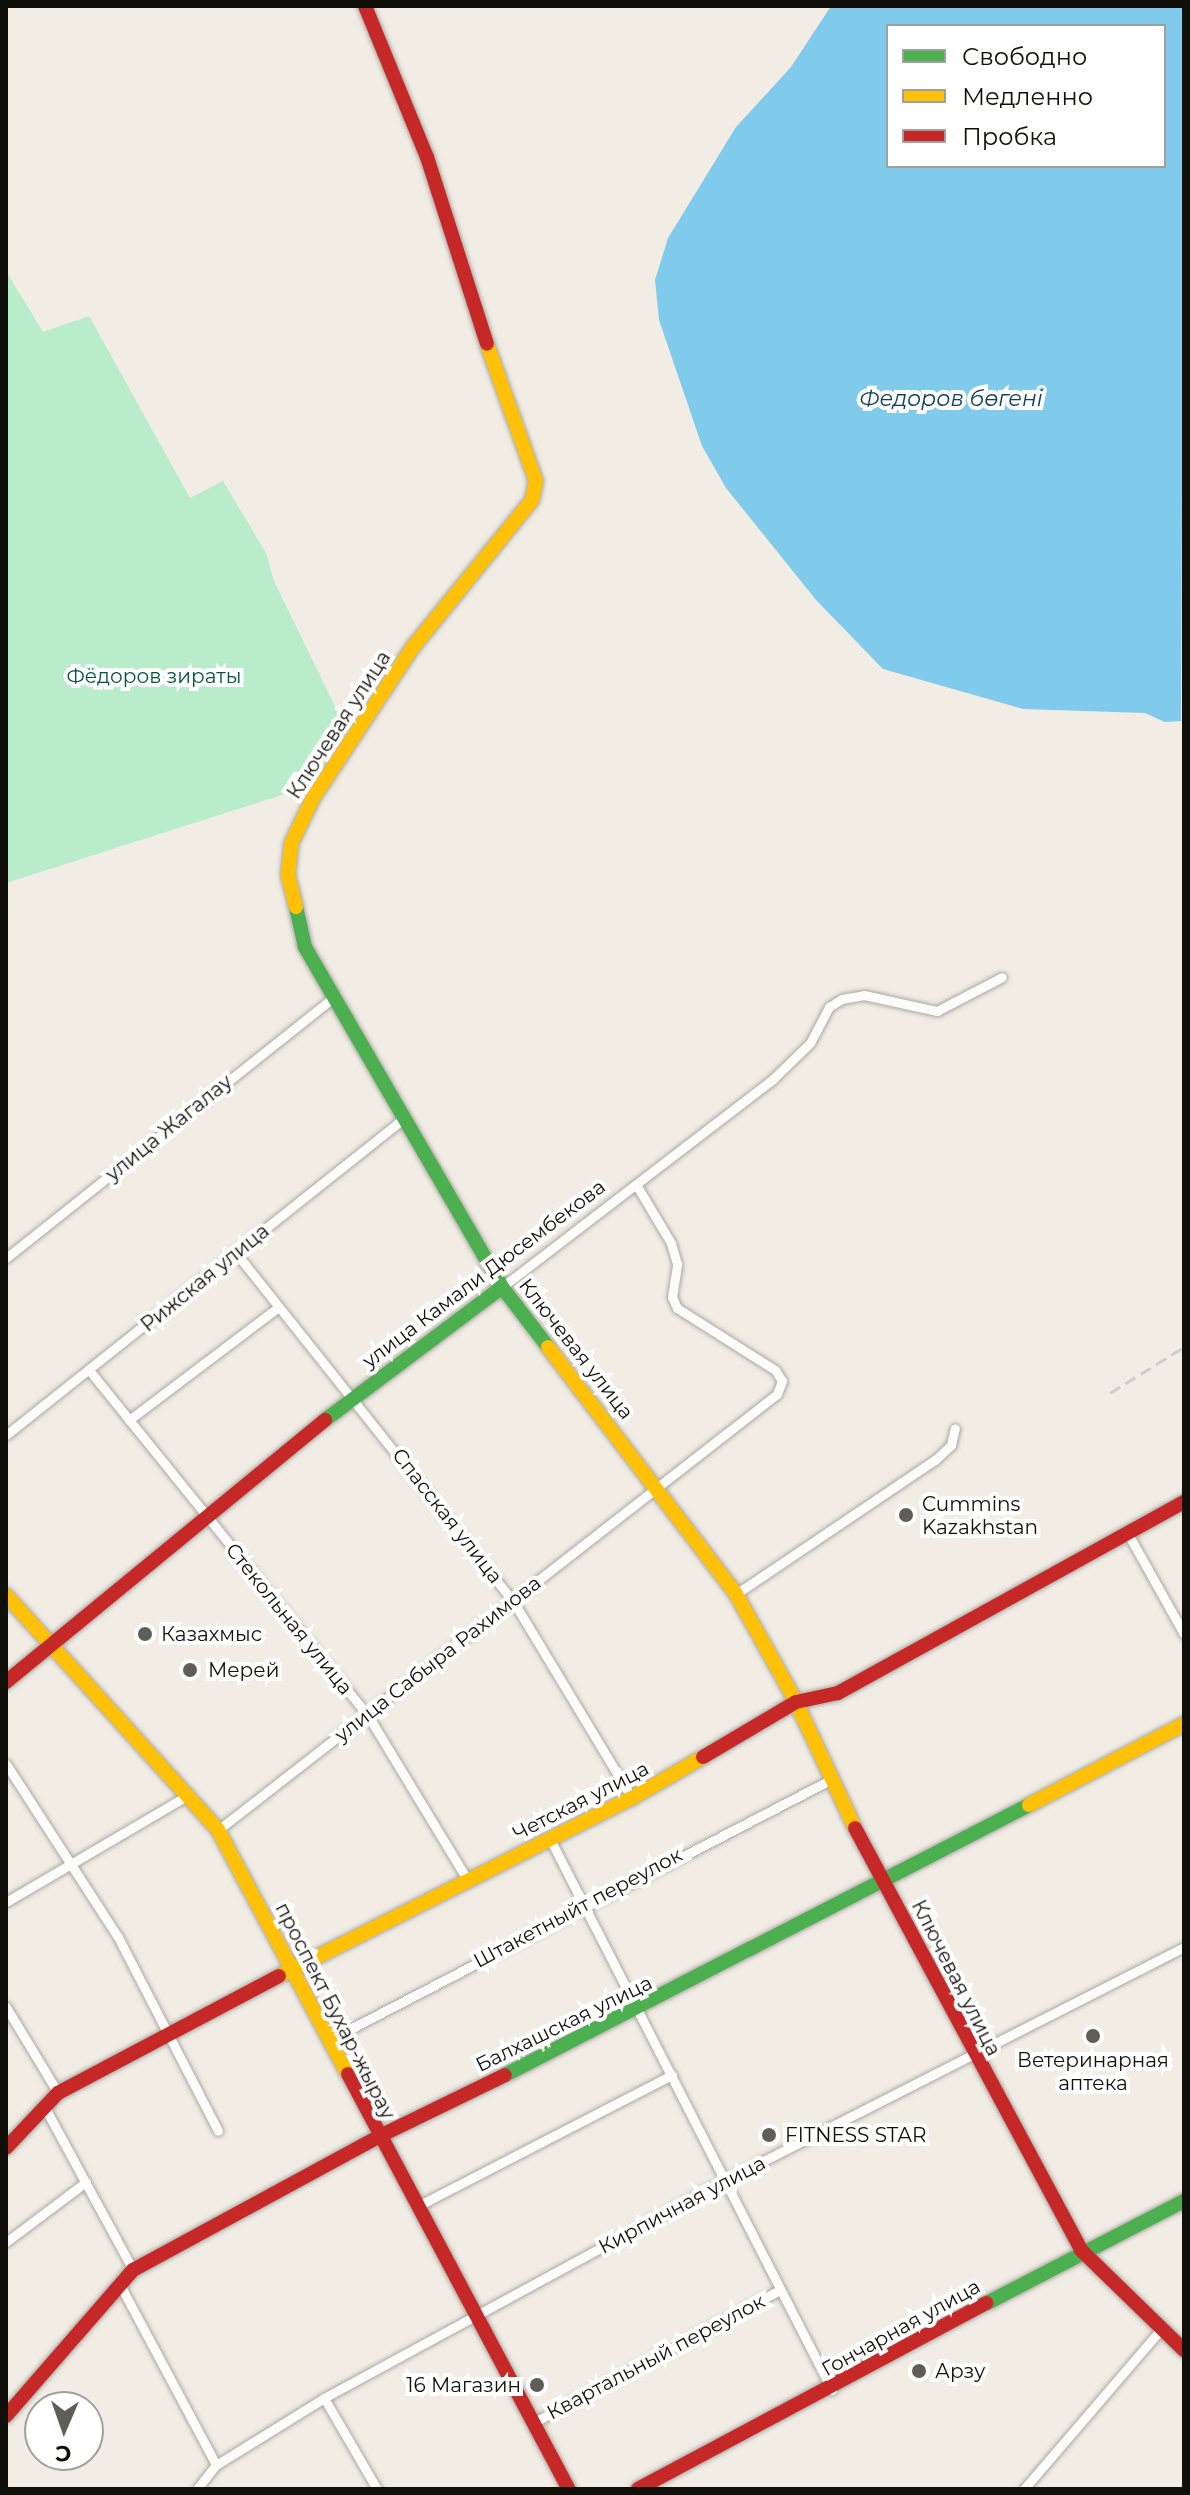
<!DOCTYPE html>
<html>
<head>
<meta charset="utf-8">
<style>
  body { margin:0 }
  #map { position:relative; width:1190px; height:2495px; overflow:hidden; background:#f1ede5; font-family:Montserrat,sans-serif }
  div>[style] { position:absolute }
  .green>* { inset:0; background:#b9eccb }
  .water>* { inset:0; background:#80cbeb }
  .roads { filter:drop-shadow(0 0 2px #aba8a2) drop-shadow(0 0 2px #aba8a2) }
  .street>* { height:9px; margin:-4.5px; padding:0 4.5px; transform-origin:4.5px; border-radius:4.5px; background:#fdfcfb }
  .fast>* { height:14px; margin:-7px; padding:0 7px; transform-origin:7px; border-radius:7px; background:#4caf50 }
  .slow>* { height:14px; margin:-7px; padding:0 7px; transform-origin:7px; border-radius:7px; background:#ffc107 }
  .jam>* { height:14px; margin:-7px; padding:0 7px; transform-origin:7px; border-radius:7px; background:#c62828 }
  .rail>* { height:3px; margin-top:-1.5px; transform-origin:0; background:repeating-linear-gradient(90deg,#cfcecc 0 12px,transparent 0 18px) }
  .dots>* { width:22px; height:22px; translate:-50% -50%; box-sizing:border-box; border:4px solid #fff; border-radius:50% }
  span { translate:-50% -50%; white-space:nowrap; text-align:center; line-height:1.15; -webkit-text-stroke:8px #fff; paint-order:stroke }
  .park-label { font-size:20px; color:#055634 }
  .street-label { font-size:20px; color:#110f0a }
  .poi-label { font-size:20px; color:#110f0a }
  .left { translate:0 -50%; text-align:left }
  .right { translate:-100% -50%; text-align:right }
  .water-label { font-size:22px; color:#103f53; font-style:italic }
  .frame { position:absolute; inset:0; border:8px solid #110f0a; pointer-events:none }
  .legend { position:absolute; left:886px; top:24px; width:280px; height:144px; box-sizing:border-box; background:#fff; border:2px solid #a09f9d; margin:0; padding:10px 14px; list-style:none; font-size:24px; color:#110f0a }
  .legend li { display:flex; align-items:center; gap:16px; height:40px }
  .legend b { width:40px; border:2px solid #a09f9d }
  .north { position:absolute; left:24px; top:2391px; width:80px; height:80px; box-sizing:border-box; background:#fff; border:2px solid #a09f9d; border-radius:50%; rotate:182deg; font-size:22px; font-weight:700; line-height:32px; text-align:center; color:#110f0a }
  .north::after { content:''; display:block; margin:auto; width:28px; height:36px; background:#5f5d57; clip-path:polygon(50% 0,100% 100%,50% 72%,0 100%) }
</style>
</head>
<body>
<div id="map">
  <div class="green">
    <i style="clip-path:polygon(6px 271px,43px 332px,89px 316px,190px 498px,223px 481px,266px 553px,274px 581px,344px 725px,310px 786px,6px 883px)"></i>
  </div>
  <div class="water">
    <i style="clip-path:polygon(evenodd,831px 6px,1184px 6px,1181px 721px,1165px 722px,1145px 713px,1023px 709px,883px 669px,816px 600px,726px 488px,702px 446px,659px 320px,655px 280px,668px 238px,736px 127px,791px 67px,831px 6px,888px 26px,1164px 26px,1164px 166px,888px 166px,888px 26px)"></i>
  </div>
  <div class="roads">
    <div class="street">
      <i style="left:236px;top:1253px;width:445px;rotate:51.5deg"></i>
      <i style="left:513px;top:1601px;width:230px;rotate:58.9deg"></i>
      <i style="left:6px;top:1258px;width:416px;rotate:-38.5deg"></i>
      <i style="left:502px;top:1287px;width:342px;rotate:-37.5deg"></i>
      <i style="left:773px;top:1079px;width:52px;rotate:-44.2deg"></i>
      <i style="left:810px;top:1043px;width:41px;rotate:-62.2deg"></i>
      <i style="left:829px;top:1007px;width:15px;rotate:-32deg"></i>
      <i style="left:842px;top:999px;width:22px;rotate:-10deg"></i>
      <i style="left:864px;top:995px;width:75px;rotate:12.4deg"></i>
      <i style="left:937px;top:1011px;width:73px;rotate:-27.6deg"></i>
      <i style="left:89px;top:1370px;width:442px;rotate:51.1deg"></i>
      <i style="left:367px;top:1714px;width:195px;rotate:58.8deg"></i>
      <i style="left:129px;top:1420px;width:186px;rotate:-37.1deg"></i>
      <i style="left:6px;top:1435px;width:507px;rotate:-38.52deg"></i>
      <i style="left:1127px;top:1532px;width:117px;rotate:60.8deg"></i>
      <i style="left:736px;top:1594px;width:240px;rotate:-34deg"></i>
      <i style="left:935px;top:1460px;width:22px;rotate:-43deg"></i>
      <i style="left:951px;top:1445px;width:17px;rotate:-77deg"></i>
      <i style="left:6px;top:1764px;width:206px;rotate:57.1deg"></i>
      <i style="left:118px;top:1937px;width:218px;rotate:62.7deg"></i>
      <i style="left:218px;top:1830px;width:709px;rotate:-37.95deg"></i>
      <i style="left:777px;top:1394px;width:14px;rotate:-69deg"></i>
      <i style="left:782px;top:1381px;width:13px;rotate:-122deg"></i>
      <i style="left:775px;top:1370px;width:116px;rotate:-147.7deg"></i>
      <i style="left:677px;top:1308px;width:12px;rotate:-114deg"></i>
      <i style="left:672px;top:1297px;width:33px;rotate:-81deg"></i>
      <i style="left:677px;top:1264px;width:22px;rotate:-106deg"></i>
      <i style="left:671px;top:1243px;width:66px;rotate:-120.8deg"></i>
      <i style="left:550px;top:1839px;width:619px;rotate:62.9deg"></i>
      <i style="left:6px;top:1902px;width:213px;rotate:-30.4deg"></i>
      <i style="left:6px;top:2007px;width:100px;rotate:58.8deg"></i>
      <i style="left:329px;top:2040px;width:564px;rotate:-27.43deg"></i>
      <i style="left:44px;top:2106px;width:187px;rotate:61.5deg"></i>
      <i style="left:416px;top:2207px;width:288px;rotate:-27.3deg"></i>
      <i style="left:6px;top:2242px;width:100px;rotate:-36.9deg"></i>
      <i style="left:119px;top:2283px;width:206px;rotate:61.9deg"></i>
      <i style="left:324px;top:2398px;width:105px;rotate:59.8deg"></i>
      <i style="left:531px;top:2424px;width:283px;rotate:-28.3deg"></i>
      <i style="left:197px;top:2489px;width:31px;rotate:-52deg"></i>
      <i style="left:216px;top:2465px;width:127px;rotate:-31.8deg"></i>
      <i style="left:324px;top:2398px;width:457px;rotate:-28.5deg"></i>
      <i style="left:726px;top:2180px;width:514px;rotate:-26.96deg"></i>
      <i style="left:1024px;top:2489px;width:211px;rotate:-49.4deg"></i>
    </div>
    <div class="fast">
      <i style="left:296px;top:907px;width:41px;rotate:77.3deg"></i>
      <i style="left:305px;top:947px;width:393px;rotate:59.9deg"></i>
      <i style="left:502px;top:1287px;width:76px;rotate:52.5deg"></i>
      <i style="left:325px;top:1420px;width:221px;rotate:-36.9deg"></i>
      <i style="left:505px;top:2075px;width:589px;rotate:-27.26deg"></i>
      <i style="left:987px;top:2303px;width:222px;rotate:-27.4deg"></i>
    </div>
    <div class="slow">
      <i style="left:296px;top:907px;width:33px;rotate:-104deg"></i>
      <i style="left:288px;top:875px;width:31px;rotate:-84deg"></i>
      <i style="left:291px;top:844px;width:51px;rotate:-64.4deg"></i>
      <i style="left:313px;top:798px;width:181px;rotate:-56.5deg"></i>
      <i style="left:413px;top:647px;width:189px;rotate:-51deg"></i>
      <i style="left:532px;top:500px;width:19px;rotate:-78deg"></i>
      <i style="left:536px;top:481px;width:145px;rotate:-109.7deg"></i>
      <i style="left:548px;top:1347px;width:310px;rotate:52.7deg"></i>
      <i style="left:736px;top:1594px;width:124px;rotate:60.9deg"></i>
      <i style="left:796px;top:1702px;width:139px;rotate:64.9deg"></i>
      <i style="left:6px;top:1595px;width:316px;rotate:47.9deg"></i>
      <i style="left:218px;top:1830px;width:276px;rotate:62deg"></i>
      <i style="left:1029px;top:1805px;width:175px;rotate:-27.6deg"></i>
      <i style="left:279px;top:1976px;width:395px;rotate:-26.8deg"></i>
      <i style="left:632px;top:1798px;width:82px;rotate:-30deg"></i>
    </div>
    <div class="jam">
      <i style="left:365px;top:6px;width:163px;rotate:67.7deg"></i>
      <i style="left:427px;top:157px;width:196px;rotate:72.2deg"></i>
      <i style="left:6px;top:1682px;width:413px;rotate:-39.4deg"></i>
      <i style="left:703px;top:1757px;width:108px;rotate:-30.6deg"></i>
      <i style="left:796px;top:1702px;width:43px;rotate:-12.1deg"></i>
      <i style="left:838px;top:1693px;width:395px;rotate:-28.9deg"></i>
      <i style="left:855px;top:1828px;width:479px;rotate:61.8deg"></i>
      <i style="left:1081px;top:2250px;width:144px;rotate:44.2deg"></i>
      <i style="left:348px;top:2074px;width:470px;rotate:62deg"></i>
      <i style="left:6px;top:2148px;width:76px;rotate:-46.6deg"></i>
      <i style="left:58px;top:2093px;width:250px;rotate:-27.9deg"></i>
      <i style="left:6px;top:2416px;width:194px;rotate:-49deg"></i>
      <i style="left:133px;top:2270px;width:279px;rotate:-28.5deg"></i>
      <i style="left:378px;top:2137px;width:141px;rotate:-26deg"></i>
      <i style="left:638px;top:2489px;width:395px;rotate:-28.1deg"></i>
    </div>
  </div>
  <div class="rail">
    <i style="left:1110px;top:1393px;width:87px;rotate:-31.9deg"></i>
  </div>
  <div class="dots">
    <i style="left:906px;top:1515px;background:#5f5d57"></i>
    <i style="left:145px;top:1634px;background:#5f5d57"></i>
    <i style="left:190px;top:1670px;background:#5f5d57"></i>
    <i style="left:1093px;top:2036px;background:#5f5d57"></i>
    <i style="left:769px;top:2135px;background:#5f5d57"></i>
    <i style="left:919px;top:2371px;background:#5f5d57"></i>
    <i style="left:537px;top:2385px;background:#5f5d57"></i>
  </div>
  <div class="park-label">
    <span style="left:154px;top:676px">Фёдоров зираты</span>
  </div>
  <div class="street-label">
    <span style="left:339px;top:725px;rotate:-57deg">Ключевая улица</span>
    <span style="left:169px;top:1128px;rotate:-39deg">улица Жагалау</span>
    <span style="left:484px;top:1274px;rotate:-37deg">улица Камали Дюсембекова</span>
    <span style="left:205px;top:1278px;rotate:-39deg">Рижская улица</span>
    <span style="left:576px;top:1349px;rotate:52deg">Ключевая улица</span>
    <span style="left:447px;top:1516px;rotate:52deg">Спасская улица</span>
    <span style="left:289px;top:1619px;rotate:51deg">Стекольная улица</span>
    <span style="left:438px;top:1659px;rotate:-38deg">улица Сабыра Рахимова</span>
    <span style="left:581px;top:1801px;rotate:-27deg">Четская улица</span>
    <span style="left:578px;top:1908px;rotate:-28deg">Штакетныйт переулок</span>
    <span style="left:956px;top:1978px;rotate:63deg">Ключевая улица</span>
    <span style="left:335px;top:2011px;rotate:63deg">проспект Бухар-жырау</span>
    <span style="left:564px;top:2024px;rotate:-26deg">Балхашская улица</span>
    <span style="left:682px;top:2205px;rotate:-28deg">Кирпичная улица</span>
    <span style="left:901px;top:2328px;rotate:-29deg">Гончарная улица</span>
    <span style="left:656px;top:2357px;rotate:-28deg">Квартальный переулок</span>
  </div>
  <div class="poi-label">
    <span class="left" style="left:922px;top:1516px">Cummins<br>Kazakhstan</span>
    <span class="left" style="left:161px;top:1634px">Казахмыс</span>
    <span class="left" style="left:208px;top:1670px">Мерей</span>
    <span style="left:1093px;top:2072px">Ветеринарная<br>аптека</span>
    <span class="left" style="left:785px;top:2135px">FITNESS STAR</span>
    <span class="left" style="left:935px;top:2371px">Арзу</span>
    <span class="right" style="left:521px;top:2385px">16 Магазин</span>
  </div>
  <div class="water-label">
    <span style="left:951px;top:399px">Федоров бөгені</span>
  </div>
  <div class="frame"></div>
  <ul class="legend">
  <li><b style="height:10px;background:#4caf50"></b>Свободно</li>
  <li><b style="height:10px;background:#ffc107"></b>Медленно</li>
  <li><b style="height:10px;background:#c62828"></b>Пробка</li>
  </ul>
  <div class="north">С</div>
</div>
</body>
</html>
